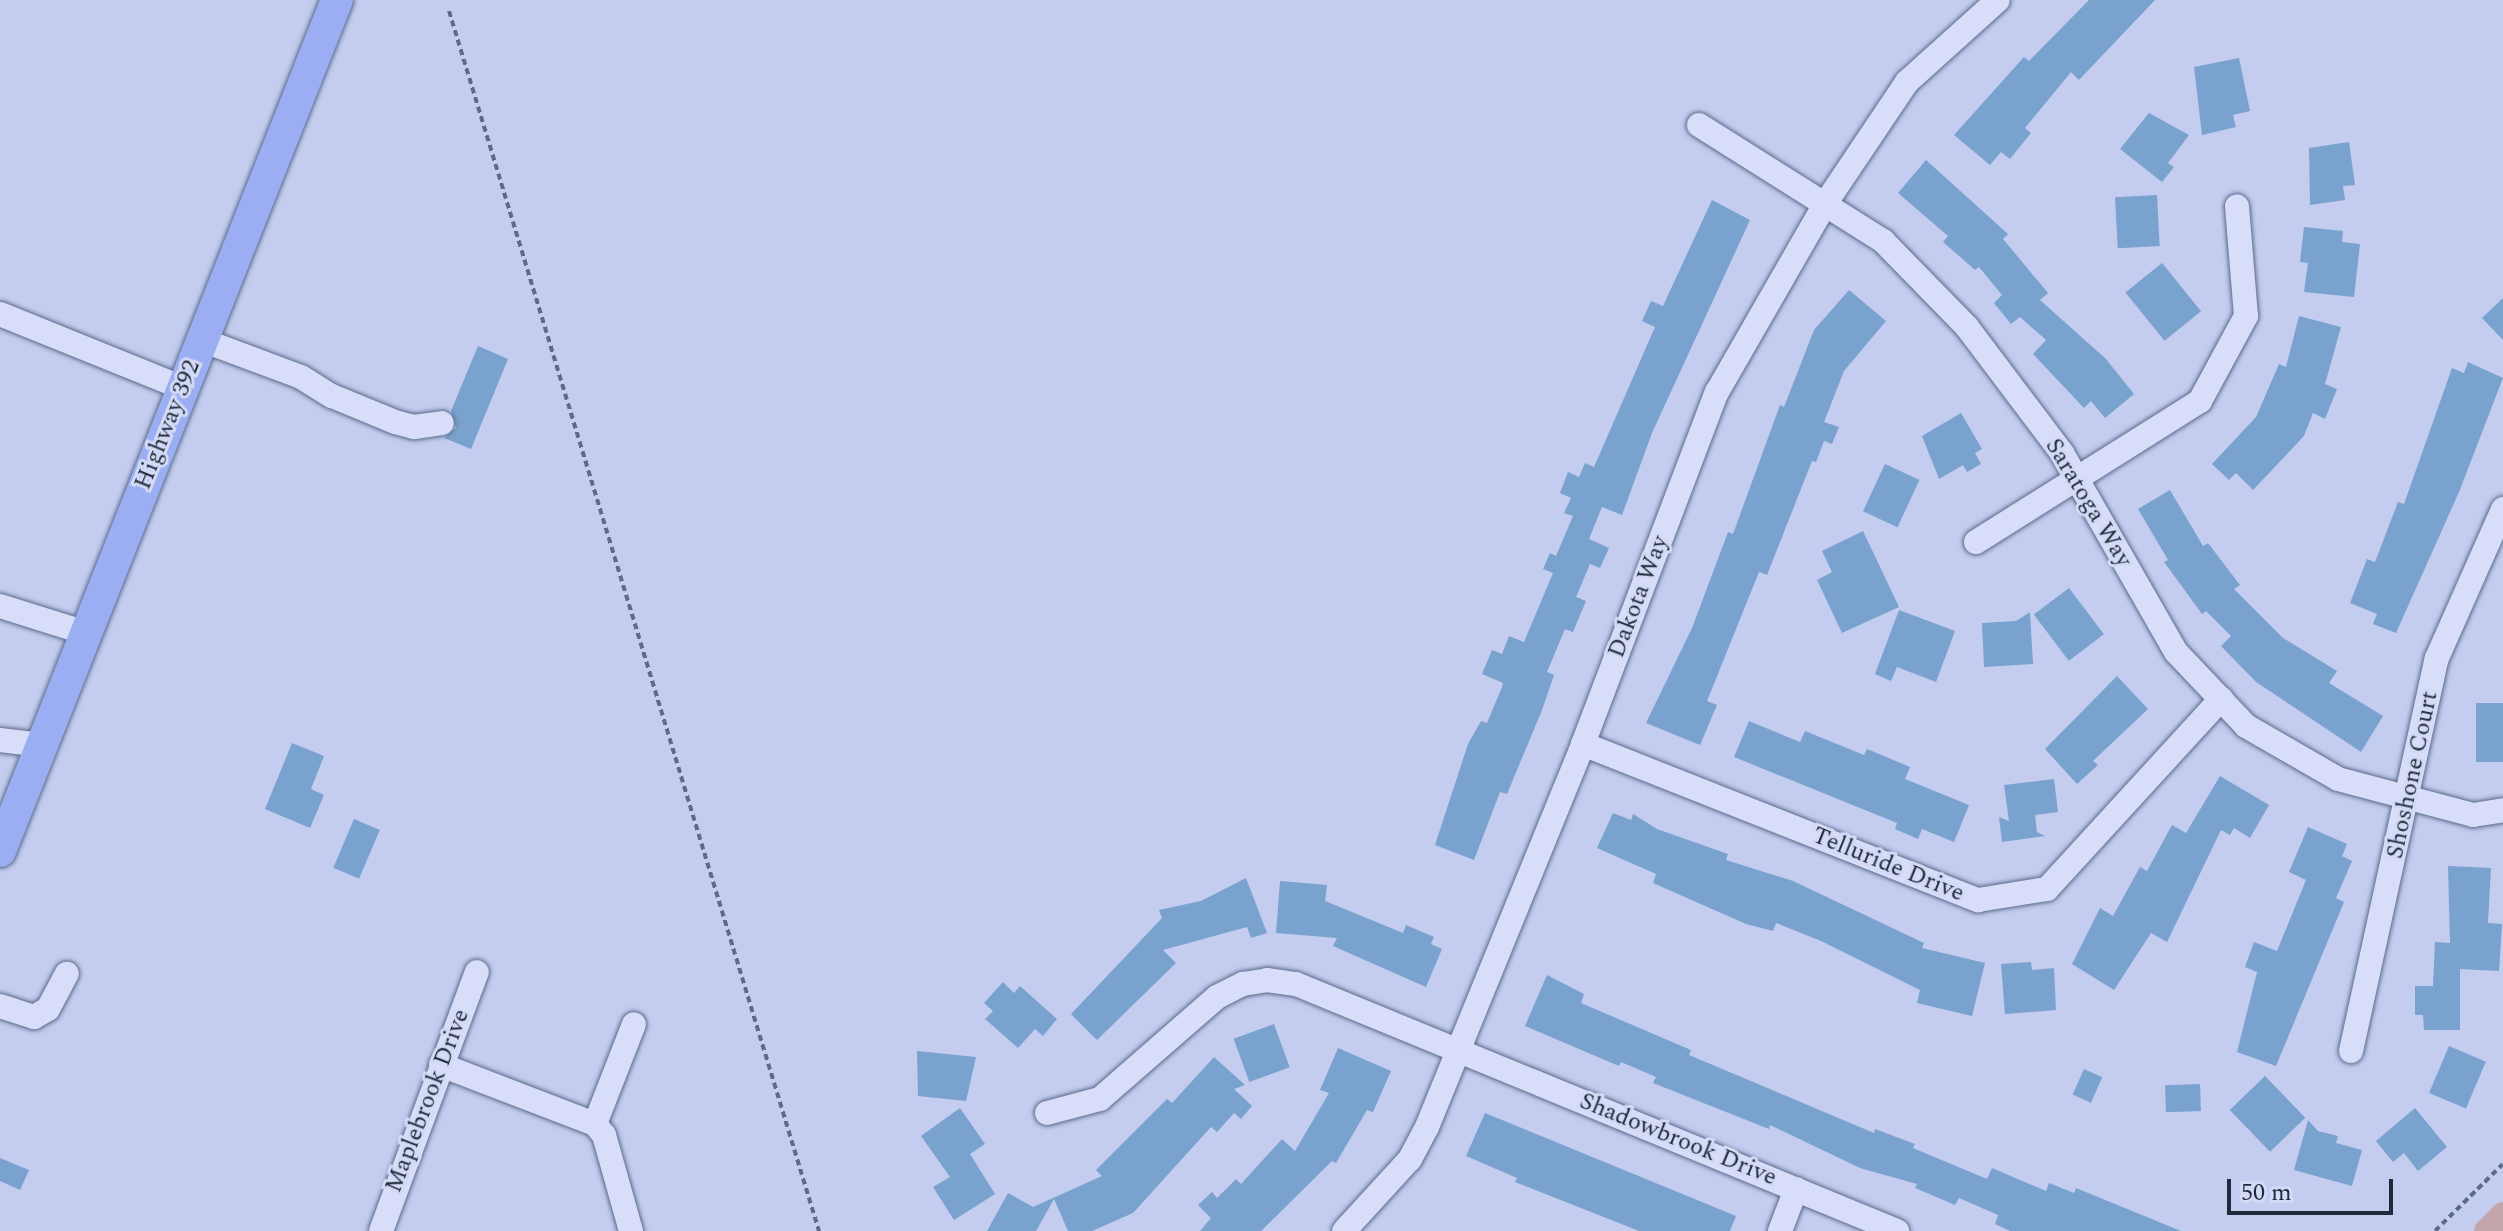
<!DOCTYPE html>
<html>
<head>
<meta charset="utf-8">
<style>
  body { margin:0 }
  #map { position:relative; width:2503px; height:1231px; overflow:hidden; background:#c4ccef; font-family:Spectral,serif }
  div>[style] { position:absolute }
  .canal>* { height:24px; margin:-12px; padding:0 12px; transform-origin:12px; border-radius:12px; background:#c2a6ab }
  .building>* { inset:0; background:#79a2ce; transform-origin:0 0 }
  .path>* { height:4px; margin-top:-2px; transform-origin:0; background:repeating-linear-gradient(90deg,#5a6c8a 0 6px,transparent 0 10px) }
  .roads { filter:drop-shadow(0 0 2px #5a6c8a) drop-shadow(0 0 2px #5a6c8a) }
  .minor>* { height:24px; margin:-12px; padding:0 12px; transform-origin:12px; border-radius:12px; background:#d8def9 }
  .major>* { height:32px; margin:-16px; padding:0 16px; transform-origin:16px; border-radius:16px; background:#9baef3 }
  span { translate:-50% -50%; white-space:nowrap; text-align:center; line-height:1.15; -webkit-text-stroke:6px #d4daf6; paint-order:stroke }
  .street-label { font-size:24px; color:#1e2a3a }
  .scale { position:absolute; left:2227px; top:1179px; width:166px; height:36px; box-sizing:border-box; border:4px solid #1e2a3a; border-top:0; padding-left:10px; font-size:24px; line-height:28px; white-space:nowrap; color:#1e2a3a; -webkit-text-stroke:6px #d4daf6; paint-order:stroke }
</style>
</head>
<body>
<div id="map">
  <div class="canal">
    <i style="left:2486px;top:1231px;width:24px;rotate:-45deg"></i>
  </div>
  <div class="building">
    <i style="clip-path:polygon(2089px 0,2155px 0,2079px 80px,2071px 72px,2025px 128px,2031px 133px,2010px 159px,2001px 152px,1990px 165px,1954px 135px,2024px 57px,2029px 61px)"></i>
    <i style="clip-path:polygon(2239px 58px,2250px 111px,2233px 115px,2236px 127px,2202px 135px,2194px 67px)"></i>
    <i style="clip-path:polygon(2149px 113px,2189px 135px,2168px 163px,2174px 167px,2162px 182px,2120px 149px)"></i>
    <i style="clip-path:polygon(2349px 142px,2355px 185px,2343px 186px,2345px 200px,2310px 205px,2309px 148px)"></i>
    <i style="clip-path:polygon(1926px 160px,2008px 234px,2003px 239px,2048px 293px,2040px 300px,2106px 359px,2134px 394px,2105px 418px,2091px 401px,2084px 408px,2033px 354px,2046px 340px,2020px 317px,2011px 324px,1994px 303px,2002px 295px,1979px 267px,1975px 270px,1943px 242px,1948px 236px,1898px 193px)"></i>
    <i style="left:2157px;top:195px;width:51px;height:42px;rotate:87deg"></i>
    <i style="clip-path:polygon(1712px 200px,1750px 220px,1652px 433px,1622px 515px,1602px 507px,1589px 539px,1609px 548px,1600px 568px,1590px 564px,1576px 597px,1586px 601px,1573px 632px,1565px 629px,1547px 672px,1554px 675px,1542px 710px,1507px 794px,1500px 792px,1474px 860px,1435px 845px,1468px 744px,1481px 721px,1487px 723px,1502px 687px,1503px 683px,1482px 674px,1492px 650px,1502px 654px,1509px 636px,1524px 642px,1553px 573px,1543px 569px,1550px 553px,1556px 556px,1573px 516px,1564px 513px,1571px 498px,1560px 493px,1568px 472px,1579px 477px,1585px 463px,1594px 467px,1655px 327px,1642px 321px,1651px 301px,1663px 306px)"></i>
    <i style="clip-path:polygon(2304px 227px,2343px 231px,2342px 242px,2360px 244px,2354px 297px,2304px 292px,2308px 263px,2300px 262px)"></i>
    <i style="left:2162px;top:263px;width:62px;height:47px;rotate:51deg"></i>
    <i style="clip-path:polygon(1849px 290px,1886px 321px,1844px 371px,1824px 422px,1839px 427px,1832px 444px,1824px 441px,1816px 462px,1812px 461px,1767px 575px,1759px 572px,1707px 701px,1717px 705px,1700px 745px,1646px 723px,1692px 628px,1728px 532px,1733px 534px,1780px 405px,1784px 407px,1814px 330px)"></i>
    <i style="clip-path:polygon(2503px 298px,2503px 340px,2482px 318px)"></i>
    <i style="clip-path:polygon(2299px 316px,2341px 327px,2325px 384px,2337px 389px,2325px 419px,2313px 413px,2304px 436px,2253px 490px,2236px 473px,2229px 480px,2212px 464px,2256px 417px,2279px 364px,2286px 367px)"></i>
    <i style="clip-path:polygon(478px 346px,508px 359px,471px 449px,444px 438px,456px 428px,451px 411px)"></i>
    <i style="clip-path:polygon(2468px 362px,2503px 378px,2459px 492px,2396px 633px,2373px 624px,2377px 614px,2350px 603px,2367px 559px,2375px 562px,2398px 502px,2404px 504px,2452px 368px,2464px 373px)"></i>
    <i style="clip-path:polygon(1961px 413px,1982px 449px,1975px 453px,1981px 464px,1967px 472px,1963px 465px,1939px 479px,1922px 436px)"></i>
    <i style="left:1885px;top:464px;width:38px;height:52px;rotate:25deg"></i>
    <i style="clip-path:polygon(2170px 490px,2203px 546px,2208px 543px,2240px 585px,2234px 589px,2283px 638px,2337px 671px,2329px 683px,2383px 716px,2361px 752px,2256px 682px,2221px 646px,2231px 636px,2206px 611px,2202px 614px,2164px 562px,2168px 560px,2138px 509px)"></i>
    <i style="clip-path:polygon(1863px 531px,1899px 607px,1842px 633px,1817px 580px,1832px 572px,1822px 551px)"></i>
    <i style="left:2069px;top:588px;width:58px;height:44px;rotate:53deg"></i>
    <i style="clip-path:polygon(1899px 610px,1955px 631px,1936px 682px,1897px 667px,1891px 681px,1875px 674px)"></i>
    <i style="clip-path:polygon(2030px 612px,2033px 664px,1984px 667px,1982px 623px,2016px 621px)"></i>
    <i style="clip-path:polygon(2117px 676px,2148px 709px,2093px 761px,2098px 765px,2077px 784px,2045px 749px)"></i>
    <i style="left:2476px;top:703px;width:27px;height:59px"></i>
    <i style="clip-path:polygon(1749px 721px,1800px 742px,1805px 731px,1864px 755px,1867px 749px,1910px 767px,1905px 779px,1969px 805px,1954px 842px,1922px 829px,1918px 839px,1895px 829px,1897px 823px,1734px 757px)"></i>
    <i style="clip-path:polygon(292px 743px,324px 756px,311px 789px,324px 795px,310px 828px,265px 809px)"></i>
    <i style="clip-path:polygon(2220px 776px,2269px 805px,2250px 838px,2234px 828px,2230px 835px,2221px 830px,2167px 942px,2151px 933px,2114px 990px,2072px 964px,2100px 908px,2113px 916px,2140px 867px,2147px 871px,2172px 825px,2186px 833px)"></i>
    <i style="clip-path:polygon(2054px 779px,2058px 812px,2035px 815px,2037px 832px,2045px 836px,2002px 842px,1999px 817px,2009px 821px,2004px 785px)"></i>
    <i style="clip-path:polygon(1613px 813px,1631px 820px,1633px 814px,1657px 829px,1728px 854px,1726px 860px,1793px 881px,1924px 943px,1922px 948px,1985px 963px,1972px 1016px,1917px 1003px,1920px 990px,1821px 941px,1776px 923px,1773px 931px,1746px 924px,1653px 883px,1656px 874px,1597px 848px)"></i>
    <i style="left:354px;top:819px;width:28px;height:53px;rotate:23deg"></i>
    <i style="clip-path:polygon(2308px 827px,2347px 844px,2342px 856px,2352px 861px,2336px 898px,2344px 902px,2276px 1066px,2237px 1052px,2257px 972px,2245px 967px,2254px 942px,2277px 951px,2306px 880px,2289px 872px)"></i>
    <i style="clip-path:polygon(2448px 866px,2491px 868px,2488px 923px,2502px 924px,2499px 971px,2460px 969px,2460px 1030px,2424px 1030px,2423px 1015px,2415px 1015px,2415px 986px,2433px 986px,2435px 942px,2450px 943px)"></i>
    <i style="clip-path:polygon(1246px 878px,1267px 933px,1251px 938px,1247px 927px,1163px 950px,1176px 963px,1097px 1040px,1071px 1014px,1162px 918px,1159px 910px,1201px 901px)"></i>
    <i style="clip-path:polygon(1280px 881px,1327px 885px,1325px 901px,1403px 933px,1406px 925px,1434px 937px,1431px 944px,1442px 949px,1426px 987px,1333px 946px,1337px 938px,1276px 933px)"></i>
    <i style="clip-path:polygon(2031px 962px,2032px 970px,2054px 968px,2056px 1010px,2005px 1014px,2001px 964px)"></i>
    <i style="clip-path:polygon(1547px 975px,1584px 994px,1581px 1003px,1691px 1050px,1689px 1055px,1874px 1133px,1875px 1129px,1915px 1144px,1913px 1148px,1987px 1179px,1992px 1168px,2046px 1191px,2049px 1183px,2074px 1193px,2076px 1188px,2181px 1231px,2010px 1231px,1995px 1224px,1998px 1215px,1959px 1198px,1955px 1205px,1915px 1188px,1917px 1184px,1860px 1168px,1770px 1125px,1769px 1129px,1653px 1083px,1656px 1077px,1621px 1062px,1619px 1066px,1525px 1026px)"></i>
    <i style="clip-path:polygon(1003px 982px,1014px 993px,1020px 986px,1057px 1019px,1043px 1036px,1035px 1029px,1018px 1048px,985px 1019px,993px 1011px,984px 1003px)"></i>
    <i style="left:1274px;top:1024px;width:46px;height:43px;rotate:70deg"></i>
    <i style="left:2449px;top:1046px;width:40px;height:51px;rotate:23deg"></i>
    <i style="clip-path:polygon(1338px 1048px,1391px 1071px,1373px 1112px,1367px 1110px,1336px 1163px,1332px 1161px,1261px 1231px,1200px 1231px,1211px 1218px,1198px 1205px,1212px 1192px,1217px 1198px,1236px 1179px,1241px 1184px,1282px 1139px,1295px 1151px,1329px 1093px,1320px 1090px)"></i>
    <i style="clip-path:polygon(917px 1051px,976px 1057px,966px 1101px,918px 1096px)"></i>
    <i style="clip-path:polygon(1214px 1057px,1245px 1085px,1234px 1089px,1252px 1106px,1241px 1119px,1234px 1113px,1217px 1132px,1211px 1127px,1133px 1213px,1092px 1231px,1068px 1231px,1054px 1199px,1036px 1231px,987px 1231px,1008px 1193px,1033px 1207px,1102px 1176px,1096px 1170px,1167px 1099px,1172px 1103px)"></i>
    <i style="left:2084px;top:1069px;width:20px;height:28px;rotate:24deg"></i>
    <i style="left:2265px;top:1076px;width:58px;height:49px;rotate:46deg"></i>
    <i style="left:2200px;top:1084px;width:27px;height:35px;rotate:88deg"></i>
    <i style="clip-path:polygon(960px 1108px,985px 1144px,970px 1154px,995px 1194px,954px 1220px,933px 1187px,950px 1177px,921px 1136px)"></i>
    <i style="clip-path:polygon(2415px 1108px,2447px 1147px,2418px 1171px,2404px 1153px,2393px 1162px,2376px 1141px)"></i>
    <i style="clip-path:polygon(1485px 1113px,1736px 1216px,1730px 1231px,1639px 1231px,1515px 1182px,1517px 1178px,1466px 1156px)"></i>
    <i style="clip-path:polygon(2308px 1120px,2318px 1131px,2338px 1136px,2336px 1143px,2362px 1150px,2352px 1186px,2294px 1170px)"></i>
    <i style="clip-path:polygon(0 1158px,29px 1170px,20px 1190px,0 1181px)"></i>
  </div>
  <div class="path">
    <i style="left:449px;top:11px;width:1275px;rotate:73.13deg"></i>
    <i style="left:2435px;top:1231px;width:95px;rotate:-44.6deg"></i>
  </div>
  <div class="roads">
    <div class="minor">
      <i style="left:1699px;top:125px;width:218px;rotate:32.2deg"></i>
      <i style="left:1883px;top:241px;width:120px;rotate:45.7deg"></i>
      <i style="left:1967px;top:327px;width:158px;rotate:53deg"></i>
      <i style="left:2062px;top:453px;width:229px;rotate:60.2deg"></i>
      <i style="left:2176px;top:652px;width:102px;rotate:46.6deg"></i>
      <i style="left:2246px;top:726px;width:106px;rotate:29.9deg"></i>
      <i style="left:2338px;top:779px;width:140px;rotate:14.9deg"></i>
      <i style="left:2473px;top:815px;width:30px;rotate:-9deg"></i>
      <i style="left:0;top:314px;width:197px;rotate:22deg"></i>
      <i style="left:202px;top:340px;width:106px;rotate:20.5deg"></i>
      <i style="left:301px;top:377px;width:36px;rotate:32deg"></i>
      <i style="left:332px;top:396px;width:68px;rotate:22.4deg"></i>
      <i style="left:395px;top:422px;width:20px;rotate:15deg"></i>
      <i style="left:414px;top:427px;width:28px;rotate:-8deg"></i>
      <i style="left:1976px;top:542px;width:265px;rotate:-32.2deg"></i>
      <i style="left:2200px;top:401px;width:97px;rotate:-61.6deg"></i>
      <i style="left:2246px;top:316px;width:110px;rotate:-94.7deg"></i>
      <i style="left:0;top:606px;width:90px;rotate:17.4deg"></i>
      <i style="left:0;top:740px;width:42px;rotate:6.8deg"></i>
      <i style="left:1583px;top:744px;width:425px;rotate:21.6deg"></i>
      <i style="left:1978px;top:900px;width:70px;rotate:-9.1deg"></i>
      <i style="left:2047px;top:889px;width:258px;rotate:-47.5deg"></i>
      <i style="left:0;top:1006px;width:36px;rotate:18deg"></i>
      <i style="left:34px;top:1017px;width:16px;rotate:-30deg"></i>
      <i style="left:48px;top:1009px;width:40px;rotate:-62deg"></i>
      <i style="left:2351px;top:1051px;width:402px;rotate:-77.7deg"></i>
      <i style="left:2437px;top:658px;width:163px;rotate:-66.1deg"></i>
      <i style="left:441px;top:1065px;width:165px;rotate:21deg"></i>
      <i style="left:595px;top:1124px;width:14px;rotate:51deg"></i>
      <i style="left:604px;top:1135px;width:100px;rotate:74.3deg"></i>
      <i style="left:1047px;top:1113px;width:55px;rotate:-14.8deg"></i>
      <i style="left:1100px;top:1099px;width:155px;rotate:-41.1deg"></i>
      <i style="left:1217px;top:997px;width:29px;rotate:-27deg"></i>
      <i style="left:1243px;top:984px;width:24px;rotate:-9deg"></i>
      <i style="left:1267px;top:980px;width:29px;rotate:8deg"></i>
      <i style="left:1296px;top:984px;width:650px;rotate:22.34deg"></i>
      <i style="left:595px;top:1124px;width:107px;rotate:-68.7deg"></i>
      <i style="left:381px;top:1231px;width:276px;rotate:-69.7deg"></i>
      <i style="left:1344px;top:1231px;width:98px;rotate:-47.5deg"></i>
      <i style="left:1410px;top:1159px;width:36px;rotate:-62deg"></i>
      <i style="left:1427px;top:1127px;width:414px;rotate:-67.8deg"></i>
      <i style="left:1583px;top:744px;width:377px;rotate:-69.2deg"></i>
      <i style="left:1717px;top:392px;width:217px;rotate:-60.1deg"></i>
      <i style="left:1825px;top:204px;width:147px;rotate:-56.1deg"></i>
      <i style="left:1907px;top:82px;width:122px;rotate:-42deg"></i>
      <i style="left:1780px;top:1231px;width:45px;rotate:-69.1deg"></i>
    </div>
    <div class="major">
      <i style="left:0;top:851px;width:915px;rotate:-68.4deg"></i>
    </div>
  </div>
  <div class="street-label">
    <span style="left:168px;top:425px;rotate:-68deg">Highway 392</span>
    <span style="left:2088px;top:503px;rotate:59deg">Saratoga Way</span>
    <span style="left:1639px;top:597px;rotate:-69deg">Dakota Way</span>
    <span style="left:2413px;top:775px;rotate:-78deg">Shoshone Court</span>
    <span style="left:1888px;top:865px;rotate:22deg">Telluride Drive</span>
    <span style="left:428px;top:1101px;rotate:-69deg">Maplebrook Drive</span>
    <span style="left:1678px;top:1140px;rotate:22deg">Shadowbrook Drive</span>
  </div>
  <div class="scale">50 m</div>
</div>
</body>
</html>
